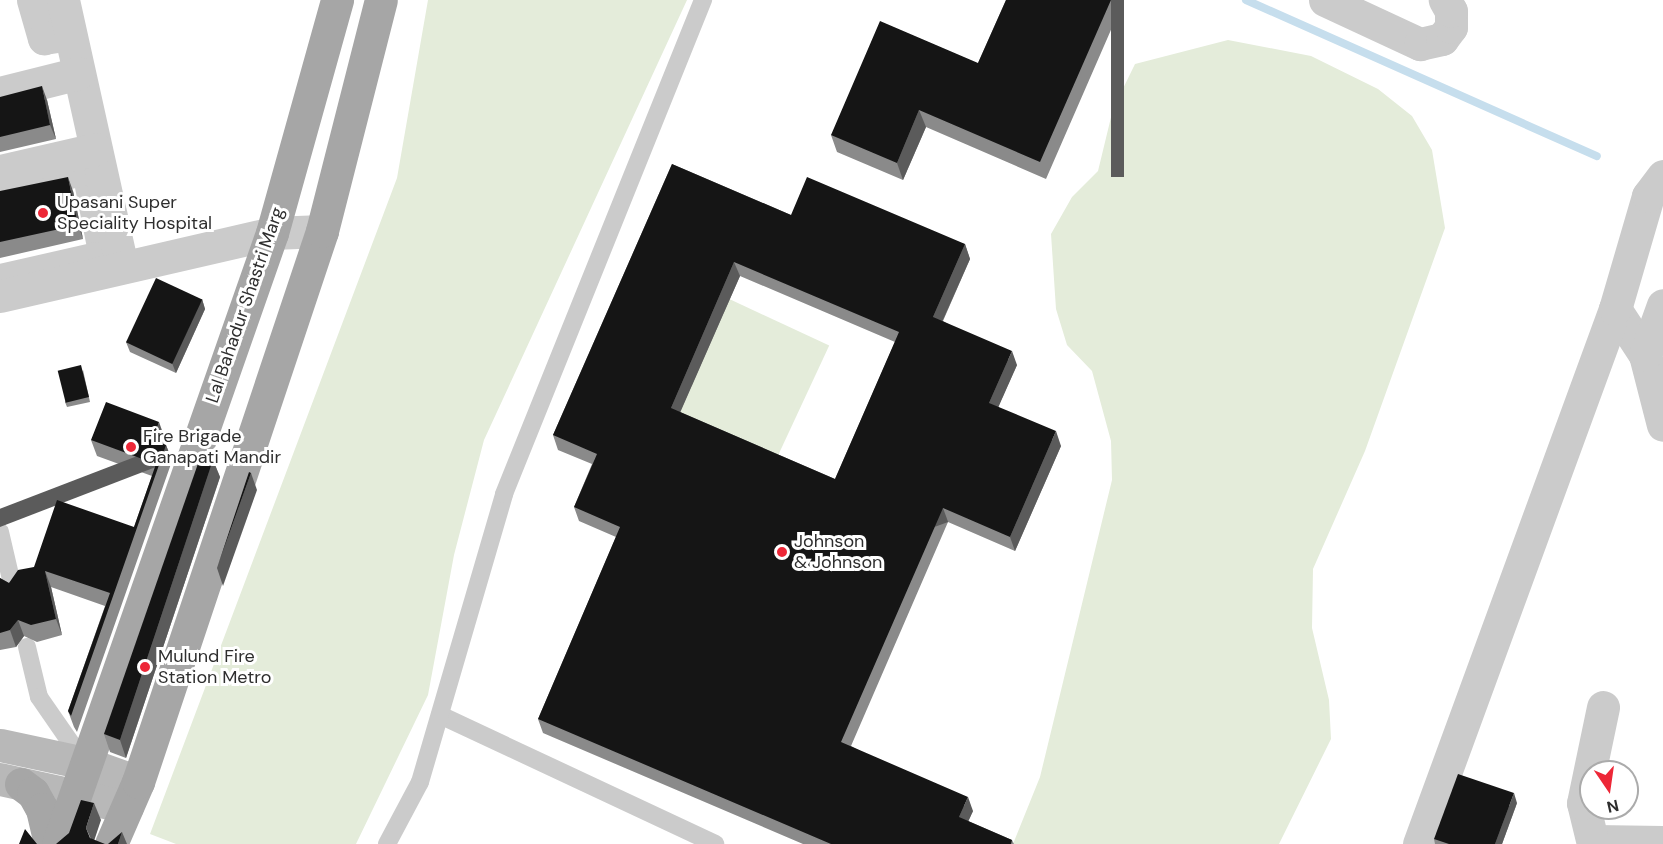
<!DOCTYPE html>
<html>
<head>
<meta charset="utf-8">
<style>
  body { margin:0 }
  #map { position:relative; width:1663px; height:844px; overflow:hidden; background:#fff; font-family:"DM Sans",sans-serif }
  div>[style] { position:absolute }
  .green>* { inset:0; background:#e4ecda; transform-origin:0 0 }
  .stream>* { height:8px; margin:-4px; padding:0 4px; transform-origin:4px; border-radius:4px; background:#c6deed }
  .lane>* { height:18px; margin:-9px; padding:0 9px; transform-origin:9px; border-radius:9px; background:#cbcbcb }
  .street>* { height:33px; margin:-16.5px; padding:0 16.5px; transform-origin:16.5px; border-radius:16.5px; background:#cbcbcb }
  .secondary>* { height:33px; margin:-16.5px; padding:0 16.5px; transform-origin:16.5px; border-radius:16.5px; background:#b8b8b8 }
  .primary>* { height:33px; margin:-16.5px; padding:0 16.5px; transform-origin:16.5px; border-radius:16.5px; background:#a6a6a6 }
  .wall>* { inset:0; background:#8a8a8a }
  .shaded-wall>* { inset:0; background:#5b5b5b; transform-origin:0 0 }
  .building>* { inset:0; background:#151515; transform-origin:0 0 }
  .dots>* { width:16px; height:16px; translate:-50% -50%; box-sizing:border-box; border:3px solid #fff; border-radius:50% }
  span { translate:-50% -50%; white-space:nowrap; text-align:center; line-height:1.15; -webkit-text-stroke:6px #fff; paint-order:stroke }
  .poi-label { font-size:18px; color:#2e2e2e }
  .left { translate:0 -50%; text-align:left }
  .street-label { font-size:18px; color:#2e2e2e }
  .north { position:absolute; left:1579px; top:760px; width:60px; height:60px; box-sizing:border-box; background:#fff; border:2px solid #ababab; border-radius:50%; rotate:167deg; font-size:16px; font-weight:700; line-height:24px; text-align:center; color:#2e2e2e }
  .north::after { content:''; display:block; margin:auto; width:21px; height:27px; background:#ed2737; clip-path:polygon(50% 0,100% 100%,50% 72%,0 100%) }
</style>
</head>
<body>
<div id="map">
  <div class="green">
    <i style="clip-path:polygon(428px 0,687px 0,484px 440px,454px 555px,428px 695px,356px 844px,176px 844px,150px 834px,397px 178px)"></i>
    <i style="clip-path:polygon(1228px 40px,1311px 56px,1378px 89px,1412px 116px,1432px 150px,1445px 228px,1365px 451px,1313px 569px,1312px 628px,1329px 700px,1331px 739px,1279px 844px,1013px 844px,1040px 777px,1112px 480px,1111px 441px,1092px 371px,1067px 345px,1056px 309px,1051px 234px,1072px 197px,1098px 171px,1113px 109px,1135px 64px)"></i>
    <i style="left:725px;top:297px;width:115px;height:125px;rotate:25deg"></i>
  </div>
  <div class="stream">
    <i style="left:1246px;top:0;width:384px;rotate:24deg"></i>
  </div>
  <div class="lane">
    <i style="left:82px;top:177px;width:82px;rotate:78.7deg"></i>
    <i style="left:0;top:196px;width:104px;rotate:-12.8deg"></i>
    <i style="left:0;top:273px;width:99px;rotate:-12.8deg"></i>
    <i style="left:0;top:532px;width:57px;rotate:76.9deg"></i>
    <i style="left:27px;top:647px;width:51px;rotate:76.5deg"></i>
    <i style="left:39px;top:697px;width:79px;rotate:55.3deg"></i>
    <i style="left:440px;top:715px;width:304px;rotate:25.1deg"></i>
    <i style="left:387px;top:844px;width:70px;rotate:-62deg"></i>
    <i style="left:420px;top:782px;width:300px;rotate:-73.7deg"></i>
    <i style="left:504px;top:494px;width:533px;rotate:-68.06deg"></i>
  </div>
  <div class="street">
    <i style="left:33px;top:0;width:40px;rotate:74deg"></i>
    <i style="left:44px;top:38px;width:26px;rotate:-9deg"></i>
    <i style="left:63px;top:0;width:273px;rotate:77.5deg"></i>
    <i style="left:1325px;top:0;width:105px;rotate:24.9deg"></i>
    <i style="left:1420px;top:44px;width:23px;rotate:-13deg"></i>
    <i style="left:1442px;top:39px;width:15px;rotate:-53deg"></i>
    <i style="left:1451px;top:27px;width:16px;rotate:-90deg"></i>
    <i style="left:1451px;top:11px;width:13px;rotate:-119deg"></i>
    <i style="left:0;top:93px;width:81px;rotate:-14.2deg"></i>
    <i style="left:0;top:171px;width:98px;rotate:-12.9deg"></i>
    <i style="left:0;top:296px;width:279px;rotate:-13deg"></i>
    <i style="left:272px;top:233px;width:50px;rotate:-2.3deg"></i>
    <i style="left:1615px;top:309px;width:55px;rotate:56.9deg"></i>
    <i style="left:1645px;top:355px;width:72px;rotate:75.6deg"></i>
    <i style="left:1645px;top:355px;width:53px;rotate:-70.2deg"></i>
    <i style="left:1595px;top:841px;width:68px;rotate:0.8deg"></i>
    <i style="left:1419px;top:844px;width:570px;rotate:-69.88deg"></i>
    <i style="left:1615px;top:309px;width:118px;rotate:-73.7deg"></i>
    <i style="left:1648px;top:196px;width:25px;rotate:-53deg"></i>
    <i style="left:1593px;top:844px;width:42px;rotate:-103.7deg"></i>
    <i style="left:1583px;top:803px;width:98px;rotate:-78.2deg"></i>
  </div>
  <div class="secondary">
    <i style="left:0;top:745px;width:87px;rotate:12deg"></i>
    <i style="left:85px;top:763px;width:56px;rotate:19.7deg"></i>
    <i style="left:0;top:779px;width:130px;rotate:12.4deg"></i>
  </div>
  <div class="primary">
    <i style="left:21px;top:784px;width:15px;rotate:37deg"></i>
    <i style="left:33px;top:793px;width:18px;rotate:61deg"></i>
    <i style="left:42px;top:809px;width:36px;rotate:77deg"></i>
    <i style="left:58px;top:844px;width:647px;rotate:-70.7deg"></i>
    <i style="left:272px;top:233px;width:242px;rotate:-74.4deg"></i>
    <i style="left:111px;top:844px;width:68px;rotate:-66.5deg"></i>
    <i style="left:138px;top:782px;width:581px;rotate:-71.53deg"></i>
    <i style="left:322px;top:231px;width:238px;rotate:-75.7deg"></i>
  </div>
  <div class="wall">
    <i style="clip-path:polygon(1006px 0,1124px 0,1046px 179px,926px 127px,903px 180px,837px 152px,831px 135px,978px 63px)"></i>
    <i style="clip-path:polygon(0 97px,47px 100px,56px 139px,0 152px)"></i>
    <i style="clip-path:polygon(evenodd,672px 164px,791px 215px,965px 244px,970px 259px,943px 321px,1017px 365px,998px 407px,1061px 446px,1015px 551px,948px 522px,851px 746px,973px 811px,968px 821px,1012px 840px,1014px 844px,803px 844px,543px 733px,538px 719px,616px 537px,579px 521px,574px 507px,592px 464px,558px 450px,553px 435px,672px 164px,740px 276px,895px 342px,835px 479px,680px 412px,740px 276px)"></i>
    <i style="clip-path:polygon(0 191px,73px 191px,83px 239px,0 258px)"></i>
    <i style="clip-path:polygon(202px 299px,205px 309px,176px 373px,130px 352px,126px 342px)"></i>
    <i style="clip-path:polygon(83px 370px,90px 402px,67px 407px,65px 402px)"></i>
    <i style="clip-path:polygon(165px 439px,163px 444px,166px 445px,172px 461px,77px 732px,74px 727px,68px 711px,105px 606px,51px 587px,62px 635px,37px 642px,24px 636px,16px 647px,0 650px,0 578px,9px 583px,34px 567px,134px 527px,152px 476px,97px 456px,91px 440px)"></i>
    <i style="clip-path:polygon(213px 460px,220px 477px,126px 758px,110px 752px,104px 734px)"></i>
    <i style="clip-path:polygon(1517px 803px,1502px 844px,1435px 844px,1434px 839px)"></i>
  </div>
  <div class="shaded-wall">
    <i style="left:1111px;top:0;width:13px;height:177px"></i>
    <i style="clip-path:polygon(42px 86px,47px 100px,56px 139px,50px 125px)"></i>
    <i style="clip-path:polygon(919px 110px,926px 127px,903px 180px,897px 163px)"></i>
    <i style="clip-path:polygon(68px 177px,73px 191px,83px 239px,78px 225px)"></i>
    <i style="clip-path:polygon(965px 244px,970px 259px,938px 331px,933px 317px)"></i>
    <i style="clip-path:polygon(734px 262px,740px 276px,676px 422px,671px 408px)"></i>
    <i style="clip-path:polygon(202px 299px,205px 309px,176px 373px,172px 363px)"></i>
    <i style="clip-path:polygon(1012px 351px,1017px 365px,994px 417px,989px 403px)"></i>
    <i style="clip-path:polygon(159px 422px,165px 439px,159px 456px,153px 440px)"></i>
    <i style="clip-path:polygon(1056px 431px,1061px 446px,1015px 551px,1010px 537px)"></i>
    <i style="left:166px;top:445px;width:17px;height:287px;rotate:69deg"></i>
    <i style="clip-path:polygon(213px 460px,220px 477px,126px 758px,120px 740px)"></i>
    <i style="clip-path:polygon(251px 473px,257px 490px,223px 586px,217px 568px)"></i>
    <i style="left:943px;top:508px;width:15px;height:255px;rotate:70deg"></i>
    <i style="clip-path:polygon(45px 571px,51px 587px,62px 635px,56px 619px)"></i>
    <i style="clip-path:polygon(18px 620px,24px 636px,16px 647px,10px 630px)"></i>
    <i style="clip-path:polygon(1514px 793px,1517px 803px,1502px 844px,1495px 844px)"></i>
    <i style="clip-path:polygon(968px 797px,973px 811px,964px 831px,959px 817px)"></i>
    <i style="clip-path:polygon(94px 803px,101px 820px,93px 844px,86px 828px)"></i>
    <i style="clip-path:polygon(122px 832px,127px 844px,118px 844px)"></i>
  </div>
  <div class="building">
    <i style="clip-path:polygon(1006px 0,1111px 0,1040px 162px,919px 110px,897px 163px,831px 135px,880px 21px,978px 63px)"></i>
    <i style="clip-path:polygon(42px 86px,50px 125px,0 137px,0 97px)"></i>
    <i style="clip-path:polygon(evenodd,672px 164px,791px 215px,807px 177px,965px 244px,933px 317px,1012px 351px,989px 403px,1056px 431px,1010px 537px,943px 508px,841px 742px,968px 797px,959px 817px,1012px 840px,1011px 844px,831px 844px,538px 719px,620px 527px,574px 507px,597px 454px,553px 435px,672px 164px,734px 262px,899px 332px,835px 479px,671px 408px,734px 262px)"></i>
    <i style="clip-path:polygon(68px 177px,78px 225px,0 242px,0 191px)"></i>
    <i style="left:156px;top:278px;width:51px;height:71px;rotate:25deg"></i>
    <i style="left:81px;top:365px;width:33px;height:24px;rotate:76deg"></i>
    <i style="clip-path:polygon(106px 402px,159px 422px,153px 440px,166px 445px,71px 716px,68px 711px,110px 593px,45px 571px,56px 619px,31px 625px,18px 620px,10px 630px,0 633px,0 578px,9px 583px,18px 570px,34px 567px,57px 500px,134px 527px,156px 464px,91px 440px)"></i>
    <i style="clip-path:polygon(201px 455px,213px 460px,120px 740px,104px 734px)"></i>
    <i style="clip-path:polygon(249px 472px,251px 473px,217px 568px)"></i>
    <i style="clip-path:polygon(1458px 774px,1514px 793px,1495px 844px,1449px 844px,1434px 839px)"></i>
    <i style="clip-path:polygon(81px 800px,94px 803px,86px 828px,90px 838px,105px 844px,56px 844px,69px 833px)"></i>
    <i style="clip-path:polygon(25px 829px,37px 844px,40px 844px,19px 844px)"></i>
    <i style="clip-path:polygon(122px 832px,118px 844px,108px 844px)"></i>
  </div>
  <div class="dots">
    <i style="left:43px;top:213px;background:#ed2737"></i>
    <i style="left:131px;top:447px;background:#ed2737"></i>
    <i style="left:782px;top:552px;background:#ed2737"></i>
    <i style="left:145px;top:667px;background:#ed2737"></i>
  </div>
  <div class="poi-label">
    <span class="left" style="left:57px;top:213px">Upasani Super<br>Speciality Hospital</span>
    <span class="left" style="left:143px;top:447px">Fire Brigade<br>Ganapati Mandir</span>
    <span class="left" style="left:794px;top:552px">Johnson<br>&amp; Johnson</span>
    <span class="left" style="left:158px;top:667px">Mulund Fire<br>Station Metro</span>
  </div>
  <div class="street-label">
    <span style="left:245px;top:305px;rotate:-71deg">Lal Bahadur Shastri Marg</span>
  </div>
  <div class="north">N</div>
</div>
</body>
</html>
